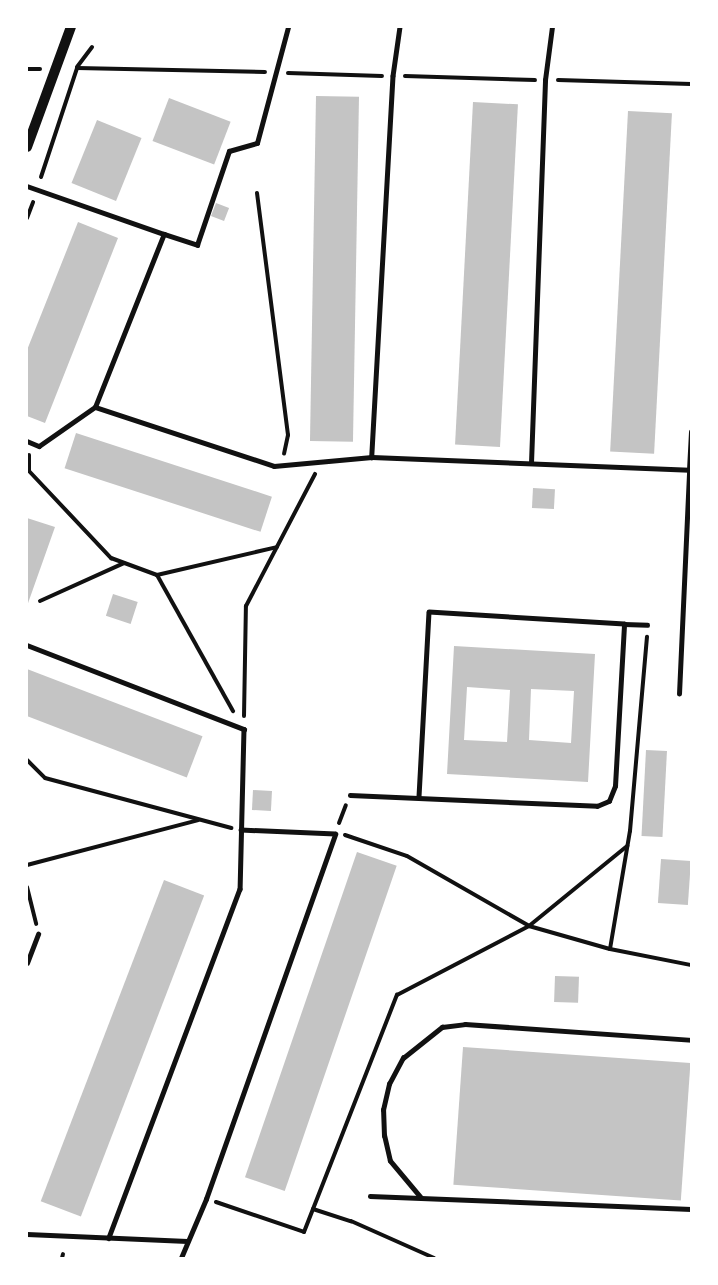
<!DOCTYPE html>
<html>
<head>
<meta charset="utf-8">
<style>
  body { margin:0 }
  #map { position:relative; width:718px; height:1285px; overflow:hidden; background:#fff; font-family:"PT Sans",sans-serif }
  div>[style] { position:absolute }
  .building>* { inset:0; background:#c4c4c4; transform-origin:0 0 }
  .path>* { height:4px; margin:-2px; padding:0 2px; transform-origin:2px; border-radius:2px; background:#111 }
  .service>* { height:4.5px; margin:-2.25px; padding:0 2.25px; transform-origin:2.25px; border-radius:2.25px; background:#111 }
  .tertiary>* { height:10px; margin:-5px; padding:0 5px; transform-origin:5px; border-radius:5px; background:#111 }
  span { translate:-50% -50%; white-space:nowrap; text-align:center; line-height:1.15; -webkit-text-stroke:4.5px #fff; paint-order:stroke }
  .frame { position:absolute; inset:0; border:28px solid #fff; pointer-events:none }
</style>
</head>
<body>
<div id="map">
  <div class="building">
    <i style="left:316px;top:96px;width:43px;height:345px;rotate:1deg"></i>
    <i style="left:169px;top:98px;width:66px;height:46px;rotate:21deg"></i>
    <i style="left:473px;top:102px;width:45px;height:343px;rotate:3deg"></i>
    <i style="left:628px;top:111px;width:44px;height:341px;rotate:3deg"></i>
    <i style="left:97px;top:120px;width:48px;height:68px;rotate:22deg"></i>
    <i style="left:216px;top:203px;width:14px;height:14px;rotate:21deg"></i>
    <i style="clip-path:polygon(78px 222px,118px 238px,45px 423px,27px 416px,27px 350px)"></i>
    <i style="left:76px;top:433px;width:206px;height:37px;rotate:18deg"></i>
    <i style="left:533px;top:488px;width:22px;height:20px;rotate:3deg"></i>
    <i style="clip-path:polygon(27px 518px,55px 527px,27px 606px)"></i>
    <i style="left:113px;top:594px;width:26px;height:23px;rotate:18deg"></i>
    <i style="clip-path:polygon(evenodd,454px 646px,595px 654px,588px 782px,447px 774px,454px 646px,467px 687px,510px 690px,507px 742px,464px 740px,467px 687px,454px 646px,531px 689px,574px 691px,571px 743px,529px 740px,531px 689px)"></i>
    <i style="left:27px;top:669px;width:188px;height:44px;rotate:21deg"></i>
    <i style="left:646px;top:750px;width:21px;height:86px;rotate:3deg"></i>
    <i style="left:253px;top:790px;width:19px;height:20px;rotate:3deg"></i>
    <i style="left:357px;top:852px;width:42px;height:344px;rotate:19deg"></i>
    <i style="left:661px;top:859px;width:30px;height:44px;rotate:4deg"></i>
    <i style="left:164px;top:880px;width:43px;height:344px;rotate:21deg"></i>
    <i style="left:555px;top:976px;width:24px;height:26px;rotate:2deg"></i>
    <i style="left:463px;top:1047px;width:228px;height:138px;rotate:4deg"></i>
  </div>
  <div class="path">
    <i style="left:77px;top:67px;width:25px;rotate:-53deg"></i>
    <i style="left:77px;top:68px;width:188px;rotate:1.2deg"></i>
    <i style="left:27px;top:69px;width:13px"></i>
    <i style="left:288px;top:73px;width:94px;rotate:1.8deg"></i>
    <i style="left:405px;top:76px;width:130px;rotate:1.8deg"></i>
    <i style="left:558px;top:80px;width:133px;rotate:1.7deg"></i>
    <i style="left:41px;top:177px;width:115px;rotate:-71.7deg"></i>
    <i style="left:257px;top:193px;width:244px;rotate:82.7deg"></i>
    <i style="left:288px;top:435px;width:19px;rotate:102deg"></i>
    <i style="left:27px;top:218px;width:17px;rotate:-69deg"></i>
    <i style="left:29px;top:455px;width:16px;rotate:90deg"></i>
    <i style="left:29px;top:471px;width:120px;rotate:46.7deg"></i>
    <i style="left:111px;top:558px;width:49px;rotate:20.3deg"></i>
    <i style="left:157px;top:575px;width:156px;rotate:60.8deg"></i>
    <i style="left:157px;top:575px;width:123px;rotate:-13.1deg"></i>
    <i style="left:40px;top:601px;width:92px;rotate:-24.3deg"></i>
    <i style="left:244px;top:716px;width:110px;rotate:-89deg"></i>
    <i style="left:246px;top:606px;width:149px;rotate:-62.4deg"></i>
    <i style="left:27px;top:760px;width:25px;rotate:45deg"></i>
    <i style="left:45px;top:778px;width:193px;rotate:15deg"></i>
    <i style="left:339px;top:823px;width:19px;rotate:-69deg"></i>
    <i style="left:345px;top:835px;width:65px;rotate:18.7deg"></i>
    <i style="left:407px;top:856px;width:141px;rotate:29.8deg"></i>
    <i style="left:529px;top:926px;width:84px;rotate:15.9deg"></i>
    <i style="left:610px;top:949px;width:120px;rotate:-80.4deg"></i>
    <i style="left:630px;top:831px;width:195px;rotate:-85deg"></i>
    <i style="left:27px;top:865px;width:177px;rotate:-14.7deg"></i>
    <i style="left:27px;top:887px;width:38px;rotate:76deg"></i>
    <i style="left:610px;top:949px;width:83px;rotate:11.2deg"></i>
    <i style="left:216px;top:1202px;width:93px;rotate:18.8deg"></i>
    <i style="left:304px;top:1232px;width:255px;rotate:-68.6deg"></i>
    <i style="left:397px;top:995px;width:149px;rotate:-27.6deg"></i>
    <i style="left:529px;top:926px;width:127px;rotate:-39.2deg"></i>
    <i style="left:313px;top:1209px;width:40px;rotate:18deg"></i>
    <i style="left:351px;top:1221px;width:91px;rotate:24deg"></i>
    <i style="left:62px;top:1258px;width:4px;rotate:-76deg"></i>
  </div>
  <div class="service">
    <i style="left:400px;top:27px;width:49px;rotate:98.1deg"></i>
    <i style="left:393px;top:76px;width:382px;rotate:93.2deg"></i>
    <i style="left:372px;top:457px;width:317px;rotate:2.3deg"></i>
    <i style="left:689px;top:470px;width:38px;rotate:-87deg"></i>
    <i style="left:27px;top:186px;width:145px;rotate:19.3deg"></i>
    <i style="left:95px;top:407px;width:188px;rotate:18.2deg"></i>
    <i style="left:274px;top:466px;width:98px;rotate:-5.2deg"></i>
    <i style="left:27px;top:441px;width:13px;rotate:23deg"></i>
    <i style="left:39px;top:446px;width:68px;rotate:-34.9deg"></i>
    <i style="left:95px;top:407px;width:186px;rotate:-68.3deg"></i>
    <i style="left:164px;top:234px;width:35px;rotate:18deg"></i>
    <i style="left:197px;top:245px;width:99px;rotate:-71.2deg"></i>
    <i style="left:229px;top:151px;width:29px;rotate:-16deg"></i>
    <i style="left:257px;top:143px;width:120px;rotate:-75deg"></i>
    <i style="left:531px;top:463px;width:383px;rotate:-87.9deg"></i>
    <i style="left:545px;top:80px;width:53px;rotate:-82.5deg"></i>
    <i style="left:624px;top:624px;width:23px;rotate:2deg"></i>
    <i style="left:27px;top:645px;width:233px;rotate:21.2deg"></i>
    <i style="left:244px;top:729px;width:160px;rotate:91.4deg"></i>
    <i style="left:240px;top:889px;width:373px;rotate:110.6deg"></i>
    <i style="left:679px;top:694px;width:224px;rotate:-87.4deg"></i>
    <i style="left:350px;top:795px;width:247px;rotate:2.5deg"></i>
    <i style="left:597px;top:806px;width:13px;rotate:-23deg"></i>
    <i style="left:609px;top:801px;width:16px;rotate:-68deg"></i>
    <i style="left:615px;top:786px;width:162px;rotate:-86.8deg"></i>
    <i style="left:624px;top:624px;width:195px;rotate:-176.5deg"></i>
    <i style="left:429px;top:612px;width:184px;rotate:93.1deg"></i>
    <i style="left:27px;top:963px;width:31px;rotate:-69deg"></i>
    <i style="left:370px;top:1196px;width:321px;rotate:2.3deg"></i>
    <i style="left:421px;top:1198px;width:48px;rotate:-130deg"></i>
    <i style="left:390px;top:1161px;width:26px;rotate:-103deg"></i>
    <i style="left:384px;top:1136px;width:26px;rotate:-92deg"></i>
    <i style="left:383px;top:1110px;width:27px;rotate:-77deg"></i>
    <i style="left:389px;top:1084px;width:30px;rotate:-62deg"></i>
    <i style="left:403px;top:1058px;width:50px;rotate:-38.5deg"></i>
    <i style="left:442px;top:1027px;width:23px;rotate:-7deg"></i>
    <i style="left:465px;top:1024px;width:227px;rotate:4deg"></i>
    <i style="left:27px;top:1234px;width:160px;rotate:2.5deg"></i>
    <i style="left:181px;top:1258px;width:64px;rotate:-67deg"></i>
    <i style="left:206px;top:1199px;width:387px;rotate:-70.5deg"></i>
    <i style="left:335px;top:834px;width:94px;rotate:-177.6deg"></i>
  </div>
  <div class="tertiary">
    <i style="left:27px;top:147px;width:128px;rotate:-69.9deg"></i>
  </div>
  <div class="frame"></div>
</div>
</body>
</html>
